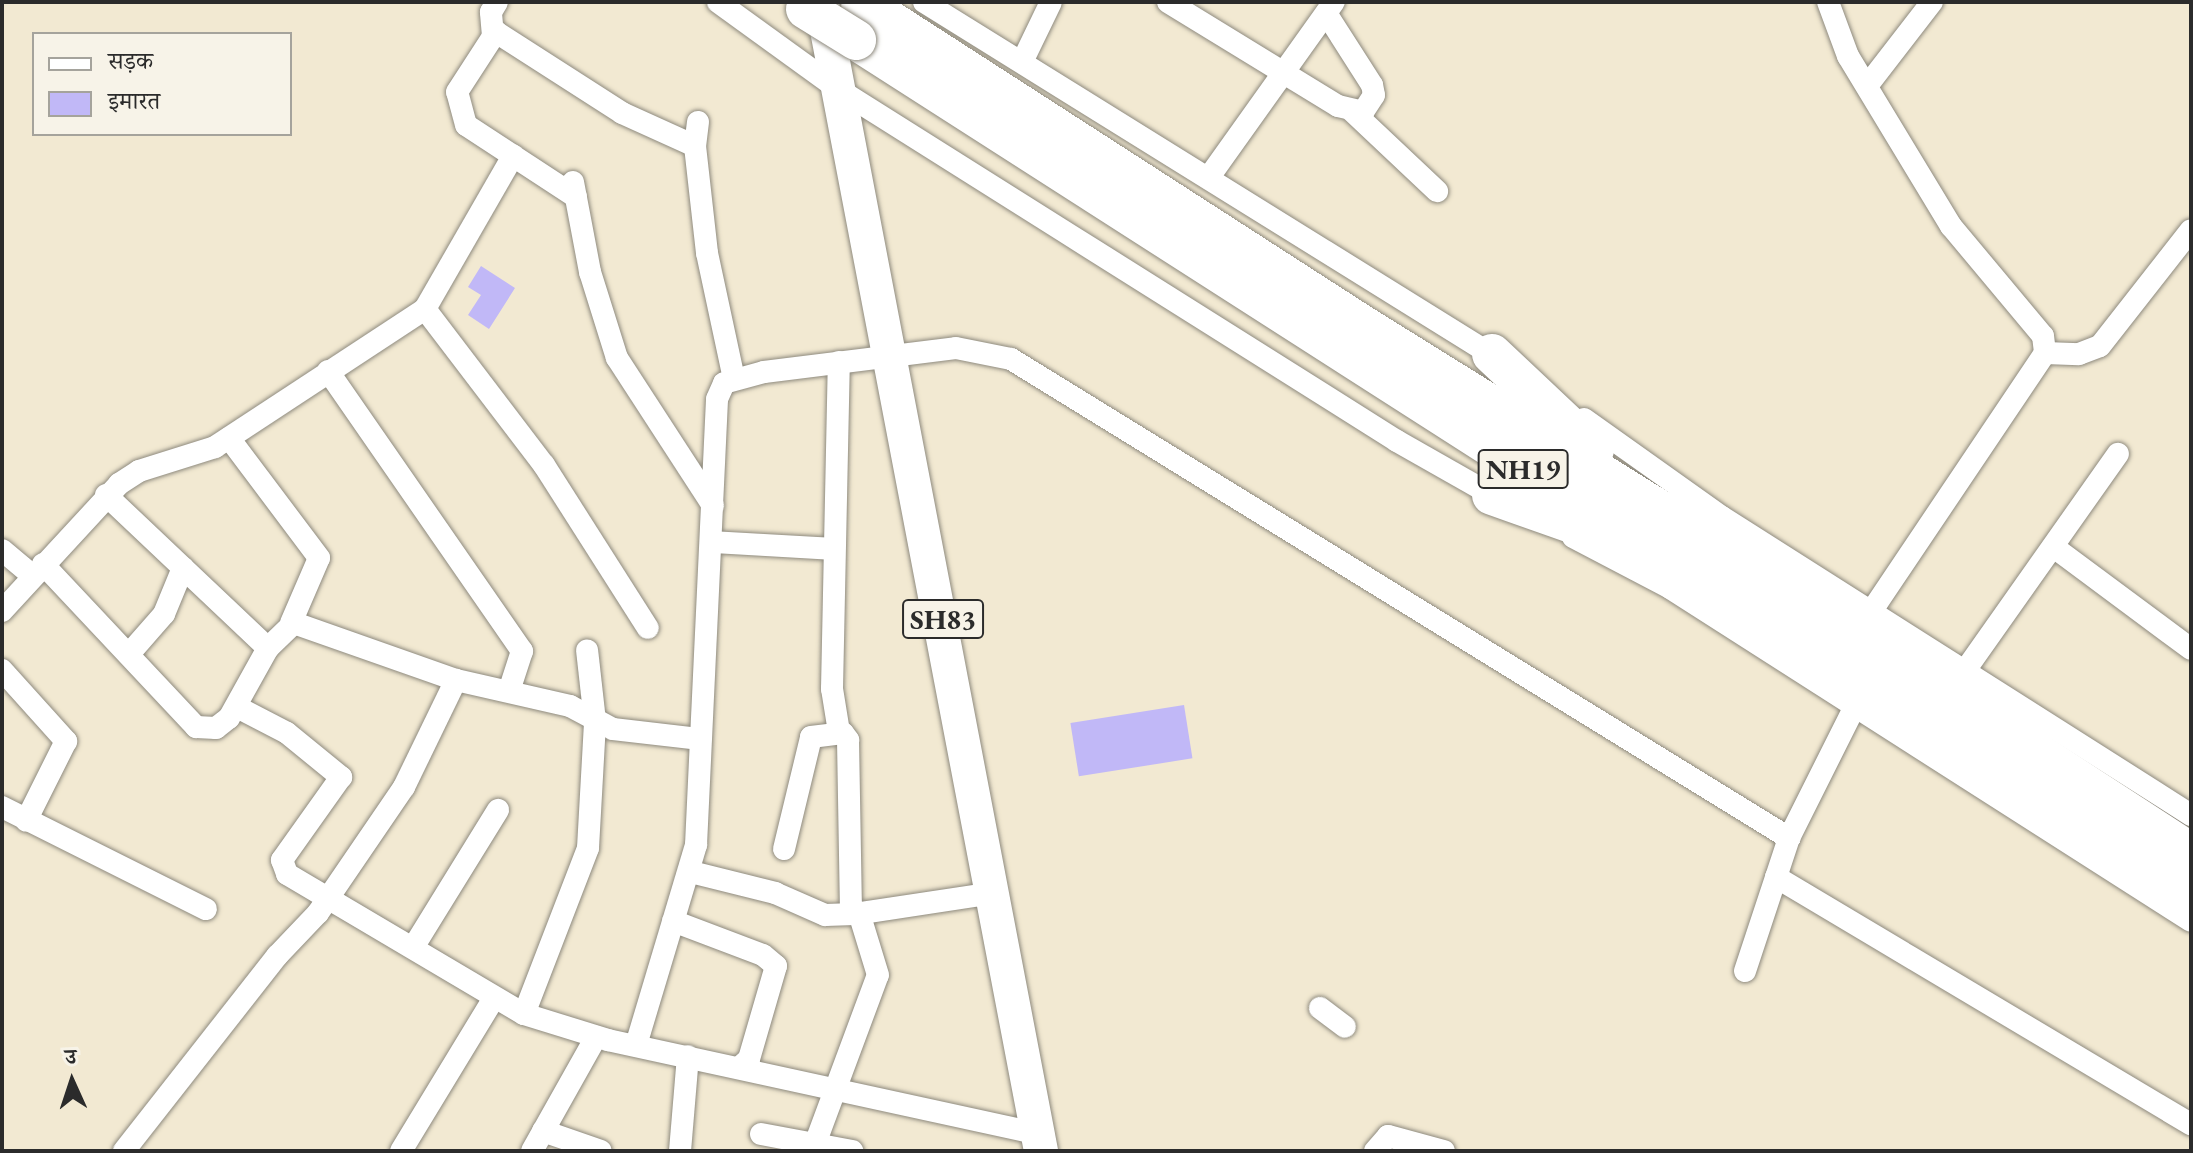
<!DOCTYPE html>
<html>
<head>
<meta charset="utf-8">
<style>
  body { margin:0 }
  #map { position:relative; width:2193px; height:1153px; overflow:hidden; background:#f2e9d2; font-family:"EB Garamond","Noto Serif Devanagari",serif }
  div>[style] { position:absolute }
  .building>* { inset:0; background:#c1b8f7; transform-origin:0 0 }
  .roads { filter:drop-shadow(0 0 2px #8e8a7e) drop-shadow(0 0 2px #8e8a7e) }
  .street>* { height:22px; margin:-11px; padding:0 11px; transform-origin:11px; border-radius:11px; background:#fff }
  .primary>* { height:34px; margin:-17px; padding:0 17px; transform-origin:17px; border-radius:17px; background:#fff }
  .highway>* { height:40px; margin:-20px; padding:0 20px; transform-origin:20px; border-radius:20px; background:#fff }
  .bridges { filter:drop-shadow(0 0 2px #8e8a7e) drop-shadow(0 0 2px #8e8a7e) }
  .highway-bridge>* { height:40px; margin:-20px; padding:0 20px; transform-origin:20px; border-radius:20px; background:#fff }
  span { translate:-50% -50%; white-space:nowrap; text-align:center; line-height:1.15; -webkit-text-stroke:6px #f7f3e8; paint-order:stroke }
  .shield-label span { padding:2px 6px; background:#f7f3e8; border:2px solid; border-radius:6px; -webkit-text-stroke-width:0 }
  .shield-label { font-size:28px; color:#2b2b2b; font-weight:700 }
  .frame { position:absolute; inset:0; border:4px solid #2b2b2b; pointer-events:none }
  .legend { position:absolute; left:32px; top:32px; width:260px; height:104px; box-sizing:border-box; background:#f7f3e8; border:2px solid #a5a39c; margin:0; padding:10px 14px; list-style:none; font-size:24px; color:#2b2b2b }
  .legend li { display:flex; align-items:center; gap:16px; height:40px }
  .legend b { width:40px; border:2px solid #a5a39c }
  .north { position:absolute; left:32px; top:1041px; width:80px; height:80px; -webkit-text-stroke:6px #f7f3e8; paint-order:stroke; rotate:357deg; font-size:22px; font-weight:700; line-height:32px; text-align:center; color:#2b2b2b }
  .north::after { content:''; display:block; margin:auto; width:28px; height:36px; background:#2b2b2b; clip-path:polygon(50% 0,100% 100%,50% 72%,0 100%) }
</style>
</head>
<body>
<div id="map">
  <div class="building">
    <i style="clip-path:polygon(481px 266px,515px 288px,489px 329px,468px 315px,481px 295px,468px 287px)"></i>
    <i style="left:1184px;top:705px;width:54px;height:115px;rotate:81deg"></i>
  </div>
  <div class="roads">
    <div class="street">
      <i style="left:718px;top:2px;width:148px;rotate:35.9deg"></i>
      <i style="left:838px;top:89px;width:661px;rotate:32.2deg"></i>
      <i style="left:1397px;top:441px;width:117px;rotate:29.6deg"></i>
      <i style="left:924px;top:2px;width:678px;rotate:31.86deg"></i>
      <i style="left:1168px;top:2px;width:199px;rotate:31.5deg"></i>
      <i style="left:1338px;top:106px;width:26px;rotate:13deg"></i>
      <i style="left:1363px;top:112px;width:20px;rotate:-57deg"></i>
      <i style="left:1374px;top:95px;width:10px;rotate:-101deg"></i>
      <i style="left:1372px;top:85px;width:85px;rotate:-122.6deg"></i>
      <i style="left:1828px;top:2px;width:58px;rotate:69.7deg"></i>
      <i style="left:1848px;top:56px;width:199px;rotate:58.8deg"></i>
      <i style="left:1951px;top:226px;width:143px;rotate:50.1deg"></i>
      <i style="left:2043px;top:336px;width:17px;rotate:83deg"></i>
      <i style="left:2045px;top:353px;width:312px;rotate:123.9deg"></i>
      <i style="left:493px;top:36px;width:24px;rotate:-95deg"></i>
      <i style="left:491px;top:12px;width:12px;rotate:-59deg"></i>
      <i style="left:1023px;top:60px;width:64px;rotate:-64.2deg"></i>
      <i style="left:1867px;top:86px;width:106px;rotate:-52.3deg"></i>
      <i style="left:1352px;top:111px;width:117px;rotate:43.3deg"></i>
      <i style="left:698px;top:122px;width:24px;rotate:97deg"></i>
      <i style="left:695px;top:146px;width:108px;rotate:83.6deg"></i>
      <i style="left:707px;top:253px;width:129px;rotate:77.9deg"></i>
      <i style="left:1209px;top:177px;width:215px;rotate:-54.5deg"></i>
      <i style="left:573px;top:182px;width:92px;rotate:79.3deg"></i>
      <i style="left:590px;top:272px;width:90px;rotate:72.6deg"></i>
      <i style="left:617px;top:358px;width:176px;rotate:57deg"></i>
      <i style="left:576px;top:197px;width:131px;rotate:-146.8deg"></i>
      <i style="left:466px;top:125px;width:34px;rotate:-105deg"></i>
      <i style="left:457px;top:92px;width:72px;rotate:-57deg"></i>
      <i style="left:496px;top:32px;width:150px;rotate:32.7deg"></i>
      <i style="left:622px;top:113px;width:80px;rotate:24.3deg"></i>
      <i style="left:425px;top:309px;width:196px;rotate:52.7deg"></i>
      <i style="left:544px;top:465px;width:193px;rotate:57.5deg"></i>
      <i style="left:2045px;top:353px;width:34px;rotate:2deg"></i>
      <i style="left:2079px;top:354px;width:22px;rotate:-21deg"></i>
      <i style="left:2100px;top:346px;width:147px;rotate:-51.9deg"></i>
      <i style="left:328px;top:371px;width:341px;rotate:55.3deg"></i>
      <i style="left:522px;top:651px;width:40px;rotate:108deg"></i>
      <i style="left:1584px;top:419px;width:169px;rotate:35.4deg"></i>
      <i style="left:1722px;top:517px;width:556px;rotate:32.43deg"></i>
      <i style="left:229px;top:438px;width:150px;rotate:53.1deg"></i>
      <i style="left:319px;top:558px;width:71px;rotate:113.3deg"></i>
      <i style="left:106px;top:495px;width:223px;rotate:43.4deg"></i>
      <i style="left:268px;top:648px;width:36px;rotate:-44deg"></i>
      <i style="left:294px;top:623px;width:172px;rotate:19.4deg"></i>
      <i style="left:456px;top:680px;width:117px;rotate:12.8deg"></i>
      <i style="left:570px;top:706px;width:49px;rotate:28.1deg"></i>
      <i style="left:613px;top:729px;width:88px;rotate:6.6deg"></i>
      <i style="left:1573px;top:537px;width:110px;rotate:27.7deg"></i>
      <i style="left:1670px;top:588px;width:618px;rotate:32.58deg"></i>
      <i style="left:712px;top:542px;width:121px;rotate:3.3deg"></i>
      <i style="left:2055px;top:548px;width:169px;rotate:36.6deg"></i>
      <i style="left:2px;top:550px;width:40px;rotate:40deg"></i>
      <i style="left:43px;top:564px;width:224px;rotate:46.8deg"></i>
      <i style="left:196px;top:727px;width:20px;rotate:3deg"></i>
      <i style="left:216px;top:728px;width:16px;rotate:-38deg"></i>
      <i style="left:229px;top:718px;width:80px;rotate:-60.9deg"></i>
      <i style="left:2px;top:611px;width:173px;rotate:-47.3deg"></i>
      <i style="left:119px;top:484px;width:24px;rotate:-33deg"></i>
      <i style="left:139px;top:471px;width:80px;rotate:-17.5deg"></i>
      <i style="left:215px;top:447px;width:251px;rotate:-33.3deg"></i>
      <i style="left:425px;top:309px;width:177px;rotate:-60.1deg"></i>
      <i style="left:129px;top:654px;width:53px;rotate:-48.8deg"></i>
      <i style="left:164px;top:614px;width:50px;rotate:-67.6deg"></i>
      <i style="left:2px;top:670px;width:96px;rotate:48deg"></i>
      <i style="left:66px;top:741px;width:89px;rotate:116.6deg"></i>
      <i style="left:1964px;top:672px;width:267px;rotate:-54.8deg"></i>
      <i style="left:237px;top:707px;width:56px;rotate:27.5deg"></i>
      <i style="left:287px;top:733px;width:70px;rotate:39.2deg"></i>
      <i style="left:341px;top:777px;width:102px;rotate:125.4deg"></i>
      <i style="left:282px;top:860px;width:15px;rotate:70deg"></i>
      <i style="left:287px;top:874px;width:275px;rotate:30.6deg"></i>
      <i style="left:524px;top:1014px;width:88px;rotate:17.2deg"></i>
      <i style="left:608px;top:1040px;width:440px;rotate:12.3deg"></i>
      <i style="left:839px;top:732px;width:44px;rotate:-99.2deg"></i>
      <i style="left:832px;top:689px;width:327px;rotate:-88.8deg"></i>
      <i style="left:2px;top:807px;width:228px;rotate:26.6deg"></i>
      <i style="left:784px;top:849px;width:115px;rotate:-76.4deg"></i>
      <i style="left:811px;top:737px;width:32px;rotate:-7deg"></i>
      <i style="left:843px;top:733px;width:9px;rotate:54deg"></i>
      <i style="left:848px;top:740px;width:165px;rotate:89deg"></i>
      <i style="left:851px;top:905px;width:10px;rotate:66deg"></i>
      <i style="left:855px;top:914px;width:141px;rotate:-8.6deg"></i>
      <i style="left:691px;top:872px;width:87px;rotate:14deg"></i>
      <i style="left:775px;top:893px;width:55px;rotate:23.7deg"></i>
      <i style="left:825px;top:915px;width:30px;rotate:-2deg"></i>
      <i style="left:1776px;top:877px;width:483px;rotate:30.8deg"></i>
      <i style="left:673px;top:921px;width:96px;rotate:20.7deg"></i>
      <i style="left:763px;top:955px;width:17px;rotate:40deg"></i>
      <i style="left:776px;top:966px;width:97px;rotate:106.2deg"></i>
      <i style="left:749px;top:1059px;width:12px;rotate:138deg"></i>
      <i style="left:414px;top:946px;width:160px;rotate:-58.3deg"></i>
      <i style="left:1745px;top:971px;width:140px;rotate:-71.7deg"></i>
      <i style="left:1789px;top:838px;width:148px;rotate:-63.4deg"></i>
      <i style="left:1320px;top:1008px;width:31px;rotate:37deg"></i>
      <i style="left:524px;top:1014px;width:178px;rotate:-68.9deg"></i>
      <i style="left:588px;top:848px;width:127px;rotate:-86.8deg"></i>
      <i style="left:595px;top:721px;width:71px;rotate:-96.4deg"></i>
      <i style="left:636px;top:1045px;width:209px;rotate:-73.3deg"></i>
      <i style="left:696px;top:845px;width:446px;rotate:-87.3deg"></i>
      <i style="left:717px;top:399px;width:17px;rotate:-66deg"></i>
      <i style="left:724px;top:383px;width:41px;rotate:-15.4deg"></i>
      <i style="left:764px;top:372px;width:193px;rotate:-7.1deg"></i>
      <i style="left:956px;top:348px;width:56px;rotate:11.3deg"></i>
      <i style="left:1011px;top:359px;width:914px;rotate:31.62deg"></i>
      <i style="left:543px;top:1131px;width:61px;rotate:19deg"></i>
      <i style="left:761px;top:1134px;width:93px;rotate:10.6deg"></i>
      <i style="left:815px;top:1144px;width:180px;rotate:-69.6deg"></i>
      <i style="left:878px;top:975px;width:62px;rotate:-107deg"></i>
      <i style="left:124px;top:1151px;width:248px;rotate:-51.9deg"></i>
      <i style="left:277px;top:956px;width:59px;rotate:-46.4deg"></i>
      <i style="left:318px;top:913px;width:153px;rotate:-55.7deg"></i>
      <i style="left:404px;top:787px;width:119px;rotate:-64.1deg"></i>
      <i style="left:401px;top:1151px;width:179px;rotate:-58.7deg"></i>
      <i style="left:532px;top:1151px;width:131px;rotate:-60.7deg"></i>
      <i style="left:680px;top:1151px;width:95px;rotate:-85.2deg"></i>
      <i style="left:1375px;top:1151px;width:20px;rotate:-49deg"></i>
      <i style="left:1388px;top:1136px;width:58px;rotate:15deg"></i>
    </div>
    <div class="primary">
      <i style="left:822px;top:4px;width:1168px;rotate:79.19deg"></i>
    </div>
    <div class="highway">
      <i style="left:861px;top:2px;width:596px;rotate:32.81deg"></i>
      <i style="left:1362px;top:325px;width:486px;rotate:31.9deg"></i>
      <i style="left:1775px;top:582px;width:496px;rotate:33.1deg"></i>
      <i style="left:856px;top:40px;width:1585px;rotate:32.64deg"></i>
      <i style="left:1492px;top:354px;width:140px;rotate:43.3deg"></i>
      <i style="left:1492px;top:495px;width:108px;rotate:19.4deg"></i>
    </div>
  </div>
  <div class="bridges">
    <div class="highway-bridge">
      <i style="left:806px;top:9px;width:59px;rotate:31.8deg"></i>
    </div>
  </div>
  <div class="shield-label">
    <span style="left:1523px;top:469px">NH19</span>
    <span style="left:943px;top:619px">SH83</span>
  </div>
  <div class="frame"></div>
  <ul class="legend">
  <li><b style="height:10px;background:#fff"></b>सड़क</li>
  <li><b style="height:22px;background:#c1b8f7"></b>इमारत</li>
  </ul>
  <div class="north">उ</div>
</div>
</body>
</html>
